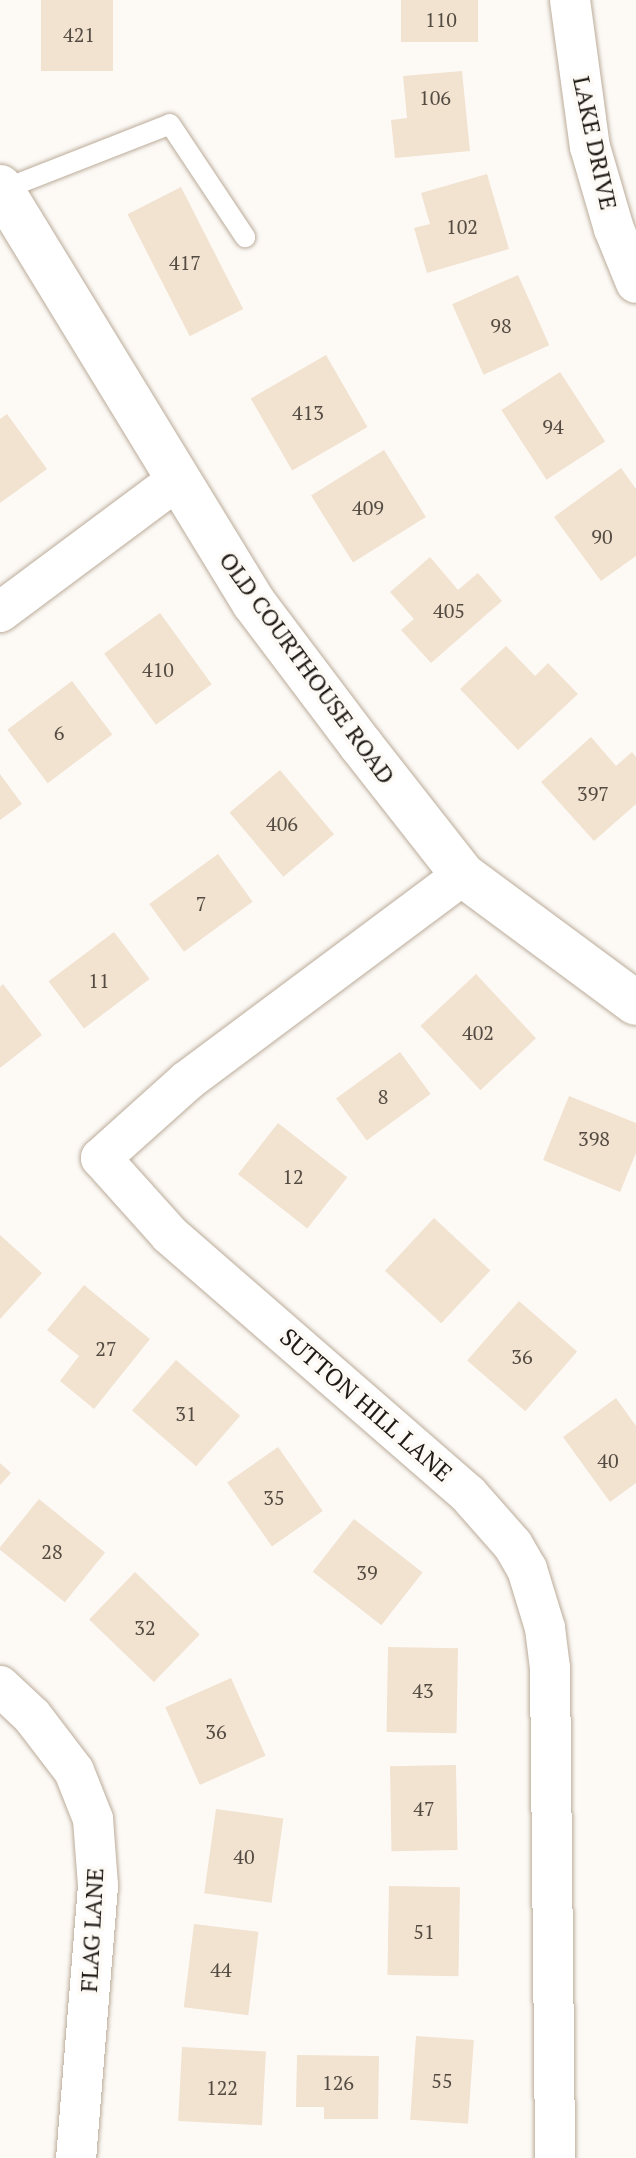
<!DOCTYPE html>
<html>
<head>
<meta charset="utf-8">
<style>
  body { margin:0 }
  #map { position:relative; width:636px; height:2158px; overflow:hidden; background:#fdfaf6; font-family:"PT Serif",serif }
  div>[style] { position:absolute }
  .building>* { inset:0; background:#f2e2d0; transform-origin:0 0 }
  .roads { filter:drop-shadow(0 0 2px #bbac9a) drop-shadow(0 0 2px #bbac9a) }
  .lane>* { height:20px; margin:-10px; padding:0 10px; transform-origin:10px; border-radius:10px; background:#fff }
  .street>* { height:40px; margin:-20px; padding:0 20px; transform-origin:20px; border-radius:20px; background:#fff }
  .secondary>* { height:44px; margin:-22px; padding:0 22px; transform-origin:22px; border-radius:22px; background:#fff }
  span { translate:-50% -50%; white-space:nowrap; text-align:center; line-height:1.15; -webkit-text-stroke:7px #fdfaf6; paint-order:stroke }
  .number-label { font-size:20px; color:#544c42 }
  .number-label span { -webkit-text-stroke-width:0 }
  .street-label { font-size:24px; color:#1f1a13 }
</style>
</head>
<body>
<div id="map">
  <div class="building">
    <i style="left:41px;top:0;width:72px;height:71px"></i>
    <i style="left:401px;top:0;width:77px;height:42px"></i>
    <i style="clip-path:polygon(462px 71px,470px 151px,395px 158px,391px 120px,407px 118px,403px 76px)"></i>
    <i style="clip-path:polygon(487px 174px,509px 249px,427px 273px,414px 228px,430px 224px,421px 193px)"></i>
    <i style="left:181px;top:187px;width:137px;height:60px;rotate:63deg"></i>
    <i style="left:518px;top:275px;width:77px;height:72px;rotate:66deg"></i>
    <i style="left:326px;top:355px;width:83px;height:87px;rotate:60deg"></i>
    <i style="left:560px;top:372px;width:83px;height:70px;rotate:57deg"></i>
    <i style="clip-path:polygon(7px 414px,47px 469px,0 503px,0 419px)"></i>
    <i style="left:384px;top:450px;width:79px;height:86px;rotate:58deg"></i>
    <i style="clip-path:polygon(621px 468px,636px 489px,636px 556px,601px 581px,554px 517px)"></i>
    <i style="clip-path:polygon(430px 557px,458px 590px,478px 573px,502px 601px,431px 663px,401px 630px,414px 619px,390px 592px)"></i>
    <i style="left:160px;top:613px;width:88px;height:69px;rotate:54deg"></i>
    <i style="clip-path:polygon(506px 646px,535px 676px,548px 663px,578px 694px,518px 750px,460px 689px)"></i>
    <i style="left:72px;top:681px;width:67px;height:81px;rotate:53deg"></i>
    <i style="clip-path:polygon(591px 737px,616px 766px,632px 752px,636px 757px,636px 804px,594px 841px,541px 782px)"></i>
    <i style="left:280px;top:770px;width:84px;height:66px;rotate:50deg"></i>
    <i style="clip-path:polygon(0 774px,22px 804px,0 820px)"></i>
    <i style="left:218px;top:854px;width:59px;height:85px;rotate:54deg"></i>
    <i style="left:114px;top:932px;width:59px;height:82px;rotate:53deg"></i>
    <i style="left:476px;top:974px;width:88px;height:76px;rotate:47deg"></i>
    <i style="clip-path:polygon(3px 984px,42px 1035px,0 1068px,0 987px)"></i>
    <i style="left:400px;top:1052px;width:52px;height:79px;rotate:54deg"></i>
    <i style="clip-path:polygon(569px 1096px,636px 1123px,636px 1153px,620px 1192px,543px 1160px)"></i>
    <i style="left:278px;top:1123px;width:88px;height:65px;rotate:38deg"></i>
    <i style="left:434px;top:1218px;width:77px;height:72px;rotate:43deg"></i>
    <i style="clip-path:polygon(0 1235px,42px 1273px,0 1319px)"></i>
    <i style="clip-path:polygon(84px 1285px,150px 1339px,94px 1409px,60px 1381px,79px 1356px,47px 1330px)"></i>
    <i style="left:519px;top:1301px;width:77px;height:79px;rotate:41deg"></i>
    <i style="left:176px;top:1360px;width:85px;height:67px;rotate:41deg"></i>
    <i style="clip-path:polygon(616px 1398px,636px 1426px,636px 1483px,610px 1502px,563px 1437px)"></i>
    <i style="left:278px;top:1447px;width:78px;height:62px;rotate:55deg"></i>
    <i style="clip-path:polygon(0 1463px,11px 1473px,0 1485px)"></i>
    <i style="left:39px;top:1499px;width:85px;height:64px;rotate:39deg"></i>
    <i style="left:354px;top:1519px;width:87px;height:67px;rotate:38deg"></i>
    <i style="left:135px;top:1572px;width:90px;height:66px;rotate:44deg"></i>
    <i style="left:388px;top:1647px;width:70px;height:85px;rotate:1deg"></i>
    <i style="left:231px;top:1678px;width:85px;height:72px;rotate:66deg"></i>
    <i style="left:456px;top:1765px;width:85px;height:66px;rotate:89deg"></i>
    <i style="left:216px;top:1809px;width:68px;height:85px;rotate:8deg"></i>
    <i style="left:389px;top:1886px;width:71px;height:89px;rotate:1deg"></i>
    <i style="left:194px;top:1924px;width:65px;height:84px;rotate:7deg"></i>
    <i style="left:416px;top:2036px;width:58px;height:84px;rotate:4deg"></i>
    <i style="left:182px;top:2047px;width:84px;height:74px;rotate:3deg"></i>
    <i style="clip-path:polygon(297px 2055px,379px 2056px,378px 2119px,324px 2119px,324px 2107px,296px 2107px)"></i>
  </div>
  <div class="roads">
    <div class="lane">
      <i style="left:2px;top:190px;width:180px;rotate:-21.4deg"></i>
      <i style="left:170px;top:124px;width:136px;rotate:56.4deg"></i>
    </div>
    <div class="street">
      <i style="left:570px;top:0;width:148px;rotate:82.3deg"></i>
      <i style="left:590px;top:147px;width:85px;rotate:73.7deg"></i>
      <i style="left:614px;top:229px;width:58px;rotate:67.8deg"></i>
      <i style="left:0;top:612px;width:221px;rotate:-36.7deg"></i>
      <i style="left:463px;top:875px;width:343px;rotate:143.3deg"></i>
      <i style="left:188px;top:1080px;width:117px;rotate:138.1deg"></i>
      <i style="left:101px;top:1158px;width:103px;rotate:48.1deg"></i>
      <i style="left:170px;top:1235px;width:395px;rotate:41deg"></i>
      <i style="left:468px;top:1494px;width:68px;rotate:48.6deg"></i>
      <i style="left:513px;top:1545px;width:28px;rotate:60deg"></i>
      <i style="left:527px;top:1569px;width:62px;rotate:73deg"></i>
      <i style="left:545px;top:1628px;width:40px;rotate:82.9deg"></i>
      <i style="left:550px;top:1668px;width:490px;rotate:89.4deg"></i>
      <i style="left:0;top:1686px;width:44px;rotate:43.2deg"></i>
      <i style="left:32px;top:1716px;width:69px;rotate:52.6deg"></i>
      <i style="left:74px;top:1771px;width:52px;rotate:68.4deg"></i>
      <i style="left:93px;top:1819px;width:67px;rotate:85.7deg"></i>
      <i style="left:98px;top:1886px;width:273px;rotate:94.6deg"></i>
    </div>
    <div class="secondary">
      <i style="left:0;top:187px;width:487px;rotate:58.6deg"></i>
      <i style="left:254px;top:603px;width:178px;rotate:53deg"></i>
      <i style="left:361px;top:745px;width:165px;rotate:51.9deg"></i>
      <i style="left:463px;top:875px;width:215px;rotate:36.5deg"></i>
    </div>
  </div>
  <div class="number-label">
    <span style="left:441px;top:19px">110</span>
    <span style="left:79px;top:34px">421</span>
    <span style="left:435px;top:97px">106</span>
    <span style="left:462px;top:226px">102</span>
    <span style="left:185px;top:262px">417</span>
    <span style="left:501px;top:325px">98</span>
    <span style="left:308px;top:412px">413</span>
    <span style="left:553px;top:426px">94</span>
    <span style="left:368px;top:507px">409</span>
    <span style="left:602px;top:536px">90</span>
    <span style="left:449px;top:610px">405</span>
    <span style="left:158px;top:669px">410</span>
    <span style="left:59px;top:732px">6</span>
    <span style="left:593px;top:793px">397</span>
    <span style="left:282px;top:823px">406</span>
    <span style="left:201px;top:903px">7</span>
    <span style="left:99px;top:980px">11</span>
    <span style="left:478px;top:1032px">402</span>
    <span style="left:383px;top:1096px">8</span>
    <span style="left:594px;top:1138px">398</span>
    <span style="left:293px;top:1176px">12</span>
    <span style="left:106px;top:1348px">27</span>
    <span style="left:522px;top:1356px">36</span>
    <span style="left:186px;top:1413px">31</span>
    <span style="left:608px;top:1460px">40</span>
    <span style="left:274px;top:1497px">35</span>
    <span style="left:52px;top:1551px">28</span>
    <span style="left:367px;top:1572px">39</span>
    <span style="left:145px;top:1627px">32</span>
    <span style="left:423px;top:1690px">43</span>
    <span style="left:216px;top:1731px">36</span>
    <span style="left:424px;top:1808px">47</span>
    <span style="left:244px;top:1856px">40</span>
    <span style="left:424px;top:1931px">51</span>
    <span style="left:221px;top:1969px">44</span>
    <span style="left:442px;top:2080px">55</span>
    <span style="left:338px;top:2082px">126</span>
    <span style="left:222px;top:2087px">122</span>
  </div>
  <div class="street-label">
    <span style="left:595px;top:143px;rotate:78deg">LAKE DRIVE</span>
    <span style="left:307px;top:668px;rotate:54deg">OLD COURTHOUSE ROAD</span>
    <span style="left:366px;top:1405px;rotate:41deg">SUTTON HILL LANE</span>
    <span style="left:92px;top:1930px;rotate:-87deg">FLAG LANE</span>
  </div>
</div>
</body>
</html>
